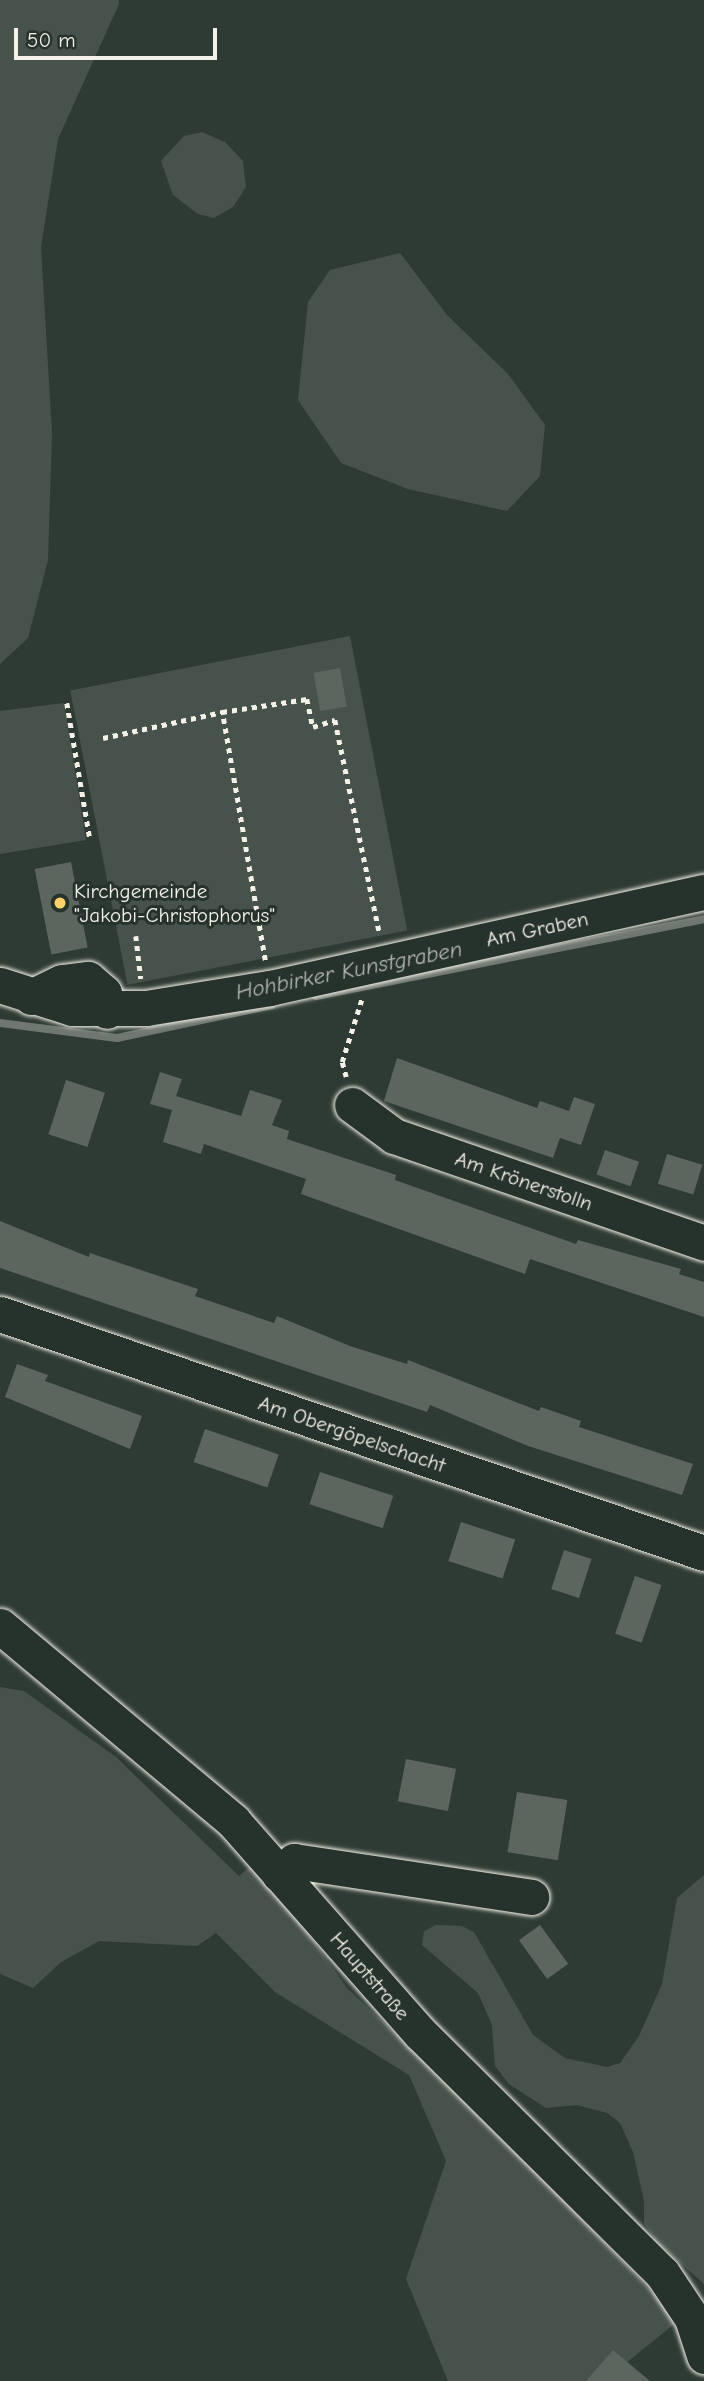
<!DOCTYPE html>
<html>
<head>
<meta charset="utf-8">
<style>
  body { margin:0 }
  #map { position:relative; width:704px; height:2381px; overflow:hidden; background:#2e3b34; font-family:"Comic Neue",sans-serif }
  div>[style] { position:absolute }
  .green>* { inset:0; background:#48524c; transform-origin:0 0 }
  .stream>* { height:8px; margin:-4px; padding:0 4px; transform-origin:4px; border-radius:4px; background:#6f7770 }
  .building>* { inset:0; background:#5c655e; transform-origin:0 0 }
  .path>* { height:4.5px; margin-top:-2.25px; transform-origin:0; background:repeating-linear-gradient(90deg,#f4f1e8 0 5px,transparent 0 10px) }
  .roads { filter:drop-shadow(0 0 2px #f4f1e8) drop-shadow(0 0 2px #f4f1e8) }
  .minor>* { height:35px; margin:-17.5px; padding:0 17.5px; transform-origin:17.5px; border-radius:17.5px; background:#26332d }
  .dots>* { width:19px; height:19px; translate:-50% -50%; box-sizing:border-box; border:4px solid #26332d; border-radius:50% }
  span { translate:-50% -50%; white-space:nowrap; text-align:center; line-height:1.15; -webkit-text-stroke:6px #26332d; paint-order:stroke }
  .poi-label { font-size:21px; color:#f4f1e8 }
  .left { translate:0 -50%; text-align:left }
  .street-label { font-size:21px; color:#f4f1e8 }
  .water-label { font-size:23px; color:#b8bab2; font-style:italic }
  .scale { position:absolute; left:14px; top:28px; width:203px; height:32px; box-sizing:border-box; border:4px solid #f4f1e8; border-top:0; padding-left:9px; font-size:21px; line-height:24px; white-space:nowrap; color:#f4f1e8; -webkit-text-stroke:5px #26332d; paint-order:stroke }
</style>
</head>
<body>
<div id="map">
  <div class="green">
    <i style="clip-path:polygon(0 0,119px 0,119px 4px,58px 139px,41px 247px,52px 433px,48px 560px,28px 638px,0 664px)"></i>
    <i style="clip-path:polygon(202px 132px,225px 142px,243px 161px,246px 187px,233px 207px,214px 218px,198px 214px,173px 195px,161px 161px,184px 136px)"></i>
    <i style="clip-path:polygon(400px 253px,447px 315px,508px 374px,545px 425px,540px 476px,507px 511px,408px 489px,341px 463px,298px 400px,308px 302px,330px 270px)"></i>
    <i style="left:350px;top:636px;width:300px;height:285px;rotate:79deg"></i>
    <i style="clip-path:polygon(64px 703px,86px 840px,0 854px,0 711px)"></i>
    <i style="clip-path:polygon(0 1687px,24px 1691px,116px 1757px,239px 1876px,256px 1861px,347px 1988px,475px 2109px,679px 2320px,604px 2381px,448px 2381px,406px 2279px,446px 2161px,409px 2075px,275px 1992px,216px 1933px,197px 1946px,99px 1941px,61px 1962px,33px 1988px,0 1974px)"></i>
    <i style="clip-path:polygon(704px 1875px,704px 2284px,657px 2242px,644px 2223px,644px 2201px,633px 2152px,620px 2123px,607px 2113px,577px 2105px,546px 2108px,509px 2084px,495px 2066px,492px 2025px,478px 1993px,422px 1945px,424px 1931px,436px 1925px,462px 1926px,474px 1932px,533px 2035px,565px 2058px,607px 2067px,620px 2063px,639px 2036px,662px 1984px,677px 1898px)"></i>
  </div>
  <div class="stream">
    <i style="left:316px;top:996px;width:396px;rotate:-11.2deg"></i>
    <i style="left:0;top:1023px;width:118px;rotate:7.3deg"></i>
    <i style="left:117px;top:1038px;width:158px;rotate:-12deg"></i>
  </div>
  <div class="building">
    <i style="left:340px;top:668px;width:39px;height:27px;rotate:80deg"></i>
    <i style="left:71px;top:862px;width:87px;height:37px;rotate:79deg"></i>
    <i style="clip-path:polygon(397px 1058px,537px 1108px,540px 1101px,569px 1111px,574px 1097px,595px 1104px,581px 1145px,560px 1138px,553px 1158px,384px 1101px)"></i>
    <i style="clip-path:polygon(160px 1072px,182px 1079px,176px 1096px,241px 1116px,250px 1090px,282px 1100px,272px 1125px,289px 1131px,287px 1139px,396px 1175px,395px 1180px,576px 1244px,578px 1240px,681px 1269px,679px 1274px,704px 1282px,704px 1317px,530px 1259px,525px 1274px,301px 1194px,306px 1179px,204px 1144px,201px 1154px,163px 1142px,172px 1110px,150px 1104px)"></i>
    <i style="left:66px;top:1080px;width:41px;height:57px;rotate:18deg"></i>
    <i style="left:605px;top:1150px;width:36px;height:26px;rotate:19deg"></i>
    <i style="left:667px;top:1154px;width:37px;height:31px;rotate:17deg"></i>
    <i style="clip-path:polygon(0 1221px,89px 1257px,90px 1253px,198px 1289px,195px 1296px,274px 1323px,277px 1316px,350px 1346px,407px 1364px,408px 1360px,539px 1411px,541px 1407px,581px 1421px,579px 1427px,693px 1464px,682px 1495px,528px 1446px,430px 1405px,427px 1412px,0 1268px)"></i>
    <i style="clip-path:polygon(17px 1364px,48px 1375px,45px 1381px,142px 1416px,130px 1449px,5px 1397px)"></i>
    <i style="left:205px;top:1429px;width:78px;height:35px;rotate:19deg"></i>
    <i style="left:320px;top:1472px;width:77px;height:34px;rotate:18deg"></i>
    <i style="left:461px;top:1522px;width:57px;height:41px;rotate:18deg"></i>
    <i style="left:564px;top:1550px;width:29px;height:41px;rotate:18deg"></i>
    <i style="left:635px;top:1576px;width:28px;height:61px;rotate:19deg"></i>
    <i style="left:406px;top:1759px;width:51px;height:43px;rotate:11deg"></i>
    <i style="left:517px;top:1792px;width:51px;height:61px;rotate:9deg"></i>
    <i style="left:540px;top:1925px;width:48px;height:26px;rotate:54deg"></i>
    <i style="clip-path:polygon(613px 2350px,650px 2381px,586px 2381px)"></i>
  </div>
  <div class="path">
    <i style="left:67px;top:703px;width:138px;rotate:80.4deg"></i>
    <i style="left:103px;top:738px;width:122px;rotate:-12.3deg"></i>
    <i style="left:136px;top:936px;width:43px;rotate:83.4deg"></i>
    <i style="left:265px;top:960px;width:252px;rotate:-99.8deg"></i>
    <i style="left:222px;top:712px;width:86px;rotate:-8.7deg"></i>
    <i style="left:307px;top:699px;width:29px;rotate:78deg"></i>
    <i style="left:313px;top:727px;width:23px;rotate:-18deg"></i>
    <i style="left:335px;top:720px;width:216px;rotate:78.2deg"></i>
    <i style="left:346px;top:1077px;width:16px;rotate:-105deg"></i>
    <i style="left:342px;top:1062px;width:67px;rotate:-72.6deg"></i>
  </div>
  <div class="roads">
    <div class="minor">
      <i style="left:0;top:985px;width:76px;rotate:17.7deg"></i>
      <i style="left:72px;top:1008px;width:74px"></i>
      <i style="left:146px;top:1008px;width:126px;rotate:-9.2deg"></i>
      <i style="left:270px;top:988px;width:444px;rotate:-12.5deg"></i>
      <i style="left:31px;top:997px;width:34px;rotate:-26deg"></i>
      <i style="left:62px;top:982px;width:26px;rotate:-7deg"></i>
      <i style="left:88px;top:979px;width:21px;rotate:41deg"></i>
      <i style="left:104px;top:993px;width:18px;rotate:81deg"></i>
      <i style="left:352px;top:1105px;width:52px;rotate:36.4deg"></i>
      <i style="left:394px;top:1136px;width:328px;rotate:19deg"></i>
      <i style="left:0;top:1314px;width:743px;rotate:18.75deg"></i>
      <i style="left:0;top:1626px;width:304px;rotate:39.9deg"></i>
      <i style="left:233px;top:1821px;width:284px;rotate:48.6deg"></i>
      <i style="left:421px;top:2034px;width:339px;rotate:44.8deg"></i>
      <i style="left:662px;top:2273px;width:54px;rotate:56.3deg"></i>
      <i style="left:692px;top:2318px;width:40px;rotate:72deg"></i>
      <i style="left:279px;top:1874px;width:20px;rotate:-41deg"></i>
      <i style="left:294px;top:1861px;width:240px;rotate:8.6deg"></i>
    </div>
  </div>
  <div class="dots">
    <i style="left:60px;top:903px;background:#ffd166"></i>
  </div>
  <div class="poi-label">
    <span class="left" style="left:74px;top:903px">Kirchgemeinde<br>"Jakobi-Christophorus"</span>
  </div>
  <div class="street-label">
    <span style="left:537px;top:929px;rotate:-12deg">Am Graben</span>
    <span style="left:524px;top:1181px;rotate:19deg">Am Krönerstolln</span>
    <span style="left:352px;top:1434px;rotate:19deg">Am Obergöpelschacht</span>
    <span style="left:370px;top:1976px;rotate:49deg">Hauptstraße</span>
  </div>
  <div class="water-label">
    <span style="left:349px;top:971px;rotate:-11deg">Hohbirker Kunstgraben</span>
  </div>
  <div class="scale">50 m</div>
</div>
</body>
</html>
